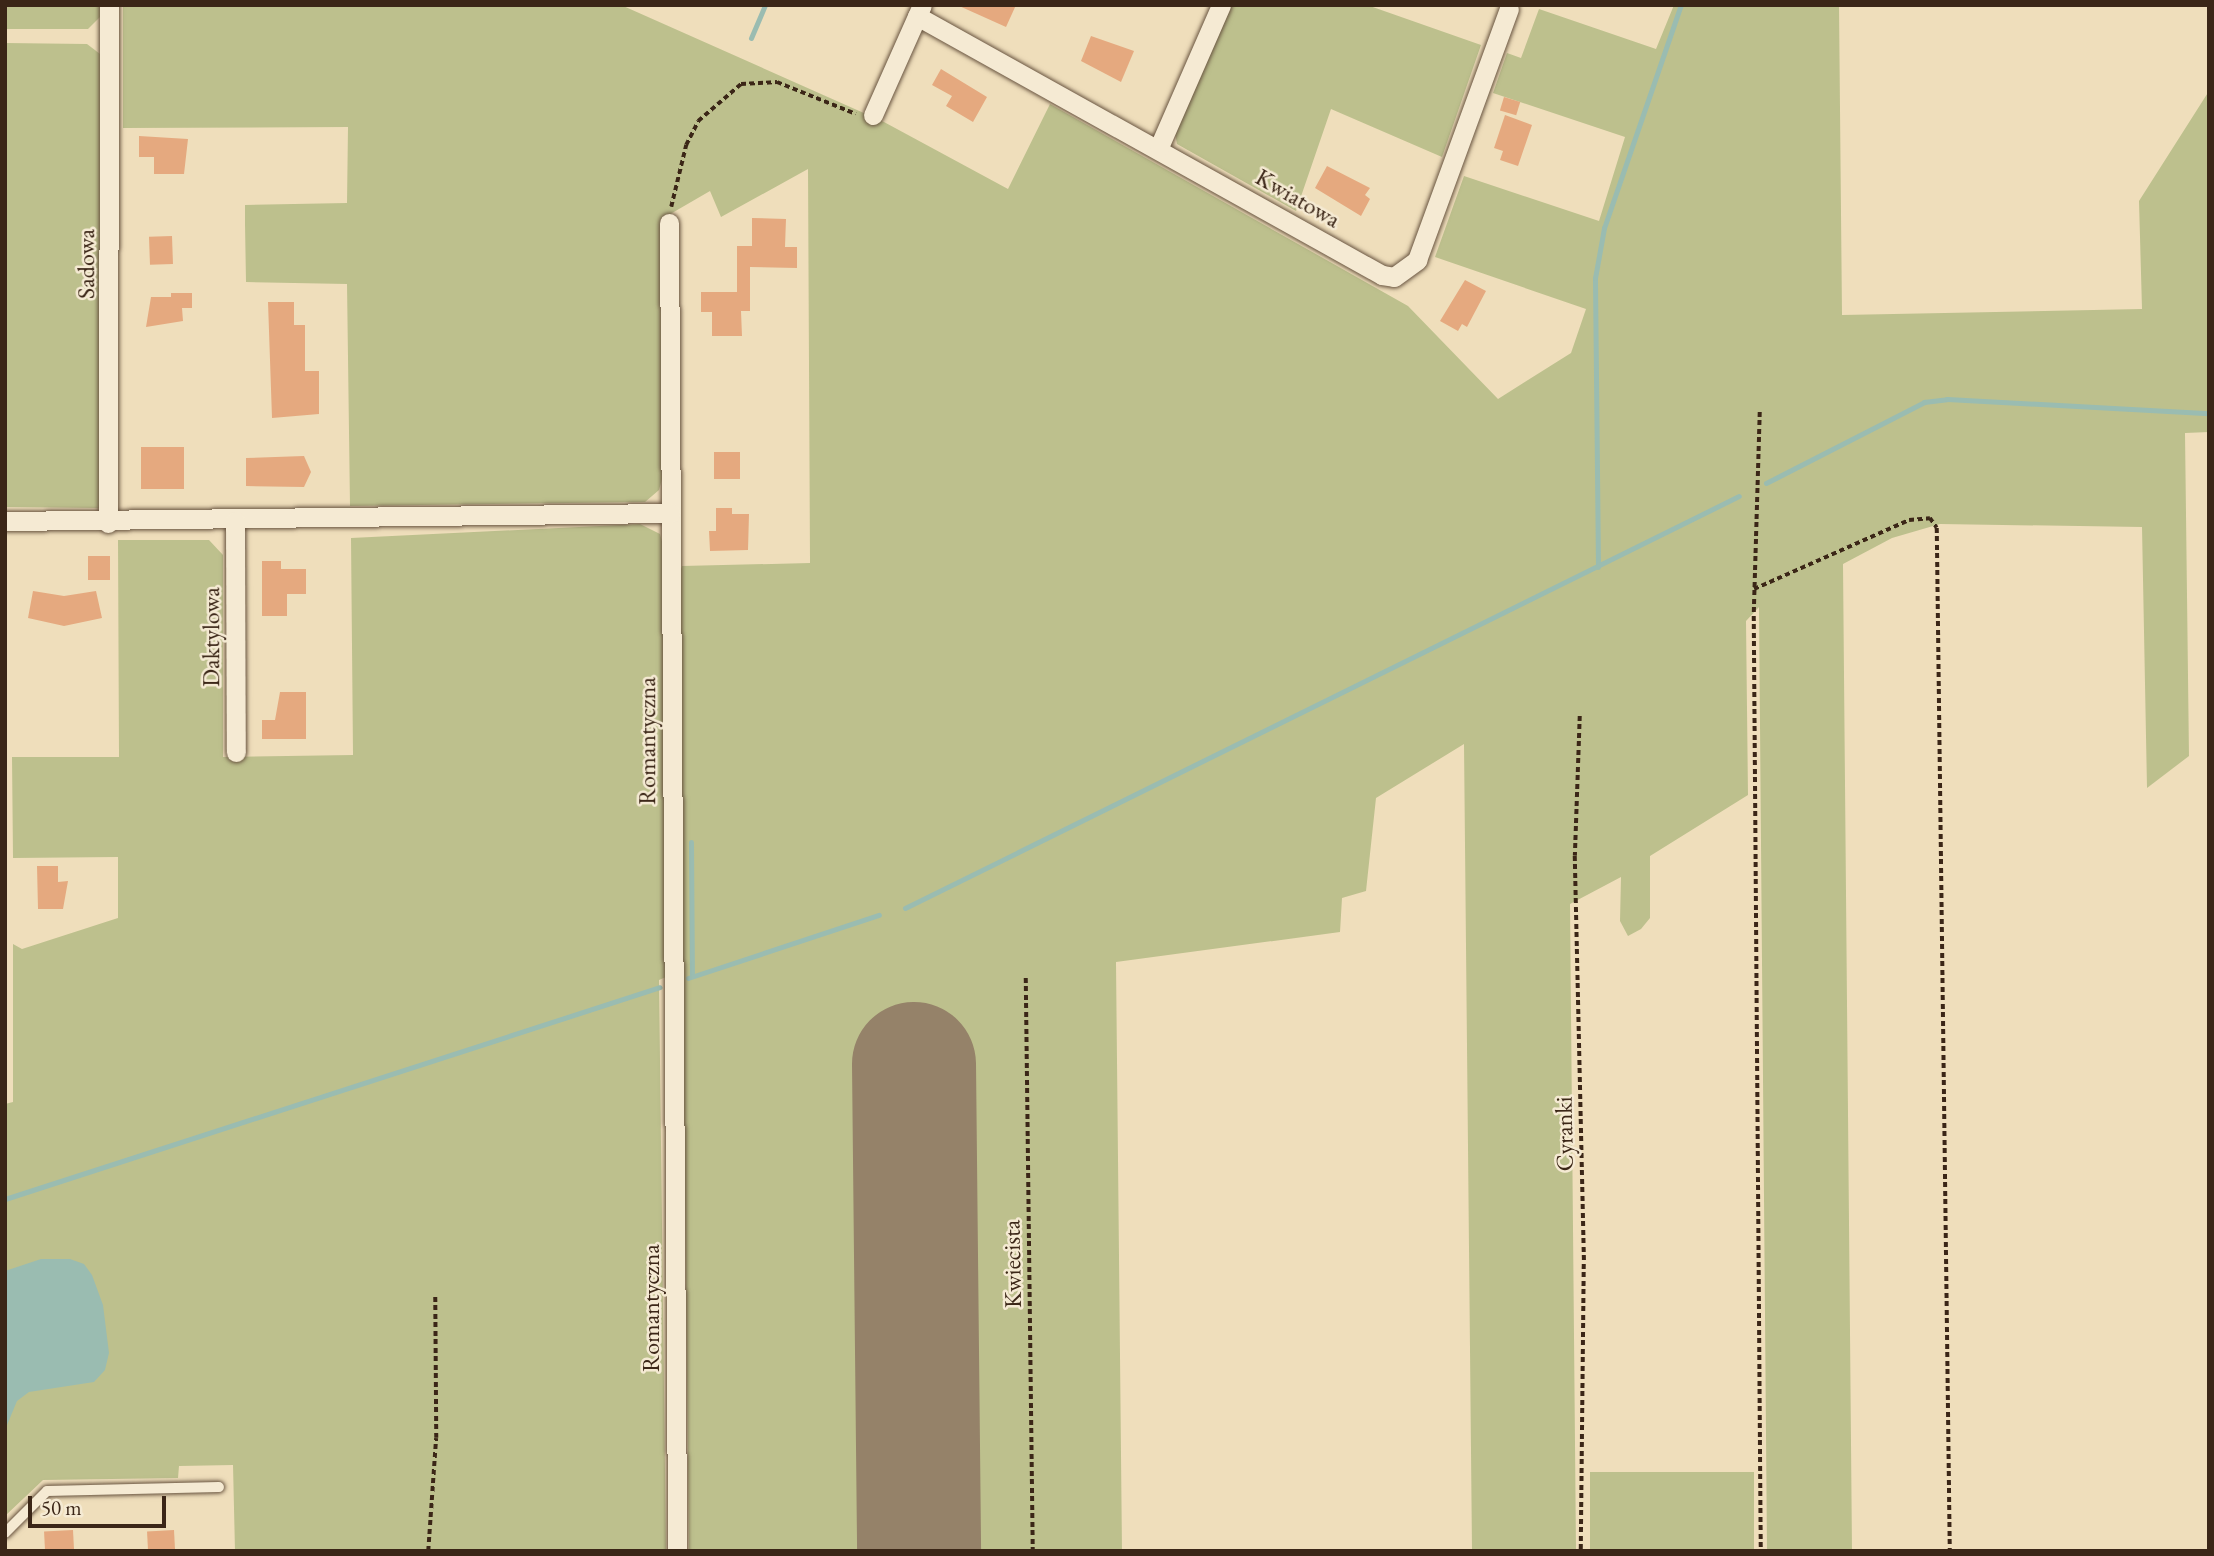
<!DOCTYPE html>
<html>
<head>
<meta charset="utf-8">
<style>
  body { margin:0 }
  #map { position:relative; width:2214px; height:1556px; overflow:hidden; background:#efdebb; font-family:"EB Garamond",serif }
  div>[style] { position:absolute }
  .green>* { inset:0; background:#bdc08d; transform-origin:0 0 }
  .water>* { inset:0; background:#9abcb1 }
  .stream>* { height:5px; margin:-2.5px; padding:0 2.5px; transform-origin:2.5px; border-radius:2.5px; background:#9abcb1 }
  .runway>* { height:124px; margin:-62px; padding:0 62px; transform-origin:62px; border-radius:62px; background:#958269 }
  .building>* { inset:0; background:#e5a97f; transform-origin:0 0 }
  .path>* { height:3.5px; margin-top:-1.75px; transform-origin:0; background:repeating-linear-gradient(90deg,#3b2617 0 5px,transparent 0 8.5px) }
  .roads { filter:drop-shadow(0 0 2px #685440) drop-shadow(0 0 2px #685440) }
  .lane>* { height:10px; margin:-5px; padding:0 5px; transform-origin:5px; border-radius:5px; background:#f5ead3 }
  .street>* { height:19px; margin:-9.5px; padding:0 9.5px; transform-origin:9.5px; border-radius:9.5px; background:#f5ead3 }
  span { translate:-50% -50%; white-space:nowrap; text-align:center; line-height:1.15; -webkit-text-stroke:5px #f5ead3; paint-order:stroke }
  .street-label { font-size:24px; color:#3b2617 }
  .frame { position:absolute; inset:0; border:7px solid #3b2617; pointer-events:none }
  .scale { position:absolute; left:28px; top:1496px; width:138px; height:32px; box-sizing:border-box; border:4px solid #3b2617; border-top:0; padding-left:9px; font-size:21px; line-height:24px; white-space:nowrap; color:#3b2617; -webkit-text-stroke:5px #f5ead3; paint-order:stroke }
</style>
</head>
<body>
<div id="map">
  <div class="green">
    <i style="clip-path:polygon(5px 5px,100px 5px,101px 16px,88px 29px,5px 29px)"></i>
    <i style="clip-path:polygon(123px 5px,621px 5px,884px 122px,1008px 189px,1050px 104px,1408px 306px,1498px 399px,1571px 353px,1586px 309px,1435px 257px,1464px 176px,1599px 221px,1625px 137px,1493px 93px,1507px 53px,1521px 58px,1539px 9px,1656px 49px,1674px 5px,1839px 5px,1842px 315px,2142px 309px,2139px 201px,2209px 91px,2209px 432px,2185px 433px,2189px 756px,2147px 788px,2142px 527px,1940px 524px,1892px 538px,1843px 564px,1852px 1551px,1767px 1551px,1759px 607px,1746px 621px,1748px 795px,1650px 856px,1650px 918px,1641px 929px,1628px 936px,1620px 921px,1621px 877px,1570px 904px,1576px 1551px,1472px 1551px,1464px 744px,1376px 798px,1366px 891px,1342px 898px,1340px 932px,1116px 962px,1122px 1551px,689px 1551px,678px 577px,682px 566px,810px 563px,808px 169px,721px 217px,710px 191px,660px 220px,662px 479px,659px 490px,645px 502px,350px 506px,347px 284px,246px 282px,245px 224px,245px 205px,347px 203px,348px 127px,123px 128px)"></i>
    <i style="clip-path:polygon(1232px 5px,1367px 5px,1481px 45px,1442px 157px,1331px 109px,1296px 211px,1177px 144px,1175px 133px)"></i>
    <i style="clip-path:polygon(5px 43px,87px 44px,104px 57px,101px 508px,5px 507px)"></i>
    <i style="clip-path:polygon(640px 524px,660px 534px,664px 549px,666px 977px,659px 980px,666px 1551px,235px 1551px,233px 1465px,179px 1466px,178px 1478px,43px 1480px,5px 1516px,5px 1104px,13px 1102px,13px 944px,22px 949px,118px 918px,118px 857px,13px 858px,12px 757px,119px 757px,118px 540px,209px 540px,223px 555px,223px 757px,353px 755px,351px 538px)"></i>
    <i style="left:1754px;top:1472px;width:79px;height:164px;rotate:90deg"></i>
  </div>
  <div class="water">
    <i style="clip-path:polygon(41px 1259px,70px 1259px,84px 1264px,92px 1275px,103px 1305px,109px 1353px,105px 1370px,94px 1382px,29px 1392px,17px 1401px,5px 1430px,5px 1271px)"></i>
  </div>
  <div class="stream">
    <i style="left:751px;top:38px;width:36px;rotate:-67deg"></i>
    <i style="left:1766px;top:483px;width:178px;rotate:-27.1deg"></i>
    <i style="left:1924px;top:402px;width:23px;rotate:-7deg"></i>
    <i style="left:1947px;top:399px;width:262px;rotate:3.1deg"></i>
    <i style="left:1598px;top:567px;width:289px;rotate:-90.6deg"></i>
    <i style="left:1595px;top:278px;width:51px;rotate:-79.8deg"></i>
    <i style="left:1604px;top:228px;width:236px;rotate:-71deg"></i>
    <i style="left:691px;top:842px;width:133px;rotate:89.6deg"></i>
    <i style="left:905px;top:908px;width:930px;rotate:-26.29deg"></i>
    <i style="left:688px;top:978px;width:201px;rotate:-18.3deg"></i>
    <i style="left:5px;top:1199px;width:688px;rotate:-17.93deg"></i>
  </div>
  <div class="runway">
    <i style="left:914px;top:1064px;width:487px;rotate:89.4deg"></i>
  </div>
  <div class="building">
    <i style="clip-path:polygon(957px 5px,1016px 5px,1006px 27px)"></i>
    <i style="clip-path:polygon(1091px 36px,1134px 51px,1121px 82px,1081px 61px)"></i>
    <i style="clip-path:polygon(941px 69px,987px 97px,973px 122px,946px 106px,952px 96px,932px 85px)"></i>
    <i style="left:1504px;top:97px;width:17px;height:14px;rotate:17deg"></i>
    <i style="clip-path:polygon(1505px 115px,1532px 125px,1518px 166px,1500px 160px,1503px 151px,1494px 148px)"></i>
    <i style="clip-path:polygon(139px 136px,188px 139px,184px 174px,154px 174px,154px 157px,139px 157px)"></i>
    <i style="clip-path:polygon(1327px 166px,1370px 188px,1365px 195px,1370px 199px,1361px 216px,1315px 188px)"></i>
    <i style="clip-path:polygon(752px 218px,786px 219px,785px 247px,797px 247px,797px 268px,750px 267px,750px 311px,741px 311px,742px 336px,712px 336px,712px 312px,701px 312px,701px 292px,737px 292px,737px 246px,752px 246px)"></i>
    <i style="left:172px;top:236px;width:28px;height:23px;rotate:88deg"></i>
    <i style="clip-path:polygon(1465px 280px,1486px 291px,1467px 327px,1462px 324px,1458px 331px,1440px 321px)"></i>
    <i style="clip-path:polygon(171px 293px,192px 293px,192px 308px,182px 308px,183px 321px,146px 327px,151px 297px,171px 297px)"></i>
    <i style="clip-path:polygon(268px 302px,294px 302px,294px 325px,305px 325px,305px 371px,319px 371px,319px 414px,272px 418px)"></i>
    <i style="left:141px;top:447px;width:43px;height:42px"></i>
    <i style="left:714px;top:452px;width:26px;height:27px"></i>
    <i style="clip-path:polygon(304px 456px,311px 472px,304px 487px,246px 486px,246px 458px)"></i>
    <i style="clip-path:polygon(716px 508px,732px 508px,732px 514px,749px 514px,748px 550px,710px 551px,709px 531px,716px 531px)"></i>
    <i style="left:88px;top:556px;width:22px;height:24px"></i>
    <i style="clip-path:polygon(262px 561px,281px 561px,281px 569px,306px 569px,306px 594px,287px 594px,287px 616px,262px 616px)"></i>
    <i style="clip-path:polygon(33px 591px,64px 596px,96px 591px,102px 618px,64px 626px,28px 618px)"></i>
    <i style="clip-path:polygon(280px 692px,306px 692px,306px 739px,262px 739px,262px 720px,275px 720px)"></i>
    <i style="clip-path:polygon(37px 866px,58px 866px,58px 882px,68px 881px,63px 909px,38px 909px)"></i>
    <i style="left:73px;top:1530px;width:21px;height:29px;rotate:87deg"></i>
    <i style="left:174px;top:1530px;width:21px;height:27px;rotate:87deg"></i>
  </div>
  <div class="path">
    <i style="left:671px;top:207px;width:64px;rotate:-76.4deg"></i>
    <i style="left:686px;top:145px;width:27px;rotate:-63deg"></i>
    <i style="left:698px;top:121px;width:57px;rotate:-40.7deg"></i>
    <i style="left:741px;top:84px;width:36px;rotate:-3deg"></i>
    <i style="left:777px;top:82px;width:85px;rotate:22.1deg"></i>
    <i style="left:1760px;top:412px;width:204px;rotate:91.7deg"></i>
    <i style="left:1754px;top:616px;width:935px;rotate:89.57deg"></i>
    <i style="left:1754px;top:589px;width:170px;rotate:-24deg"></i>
    <i style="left:1909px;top:520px;width:21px;rotate:-5deg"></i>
    <i style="left:1930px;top:518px;width:12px;rotate:55deg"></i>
    <i style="left:1937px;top:528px;width:1023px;rotate:89.27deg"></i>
    <i style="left:1580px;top:716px;width:140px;rotate:92deg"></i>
    <i style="left:1575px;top:856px;width:408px;rotate:88.7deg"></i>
    <i style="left:1584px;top:1264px;width:287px;rotate:90.6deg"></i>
    <i style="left:1026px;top:978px;width:573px;rotate:89.3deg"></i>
    <i style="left:428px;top:1551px;width:113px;rotate:-86deg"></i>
    <i style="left:436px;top:1438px;width:144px;rotate:-90.4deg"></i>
  </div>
  <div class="roads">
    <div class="lane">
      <i style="left:5px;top:1533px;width:59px;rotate:-45deg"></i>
      <i style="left:47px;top:1491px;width:172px;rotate:-1.3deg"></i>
    </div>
    <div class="street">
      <i style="left:917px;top:16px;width:532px;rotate:29.12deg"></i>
      <i style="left:1382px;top:275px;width:12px;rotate:9deg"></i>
      <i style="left:1394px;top:277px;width:29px;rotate:-36deg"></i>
      <i style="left:1417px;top:260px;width:267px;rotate:-69.9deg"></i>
      <i style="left:873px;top:115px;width:120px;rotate:-66deg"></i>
      <i style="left:1159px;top:147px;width:155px;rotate:-66.4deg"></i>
      <i style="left:669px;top:223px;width:1328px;rotate:89.65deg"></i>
      <i style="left:5px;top:521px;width:666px;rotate:-0.69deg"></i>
      <i style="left:235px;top:521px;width:231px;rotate:89.8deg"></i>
      <i style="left:108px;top:523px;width:518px;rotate:-89.89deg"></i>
    </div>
  </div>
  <div class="street-label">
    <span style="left:1298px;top:198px;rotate:30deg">Kwiatowa</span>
    <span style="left:86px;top:264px;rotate:-90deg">Sadowa</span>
    <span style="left:211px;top:637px;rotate:-90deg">Daktylowa</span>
    <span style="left:647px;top:741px;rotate:-90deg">Romantyczna</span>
    <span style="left:1564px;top:1134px;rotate:-91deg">Cyranki</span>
    <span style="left:1012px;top:1264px;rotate:-91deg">Kwiecista</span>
    <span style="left:651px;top:1308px;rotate:-90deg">Romantyczna</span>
  </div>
  <div class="frame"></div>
  <div class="scale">50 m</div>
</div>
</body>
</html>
